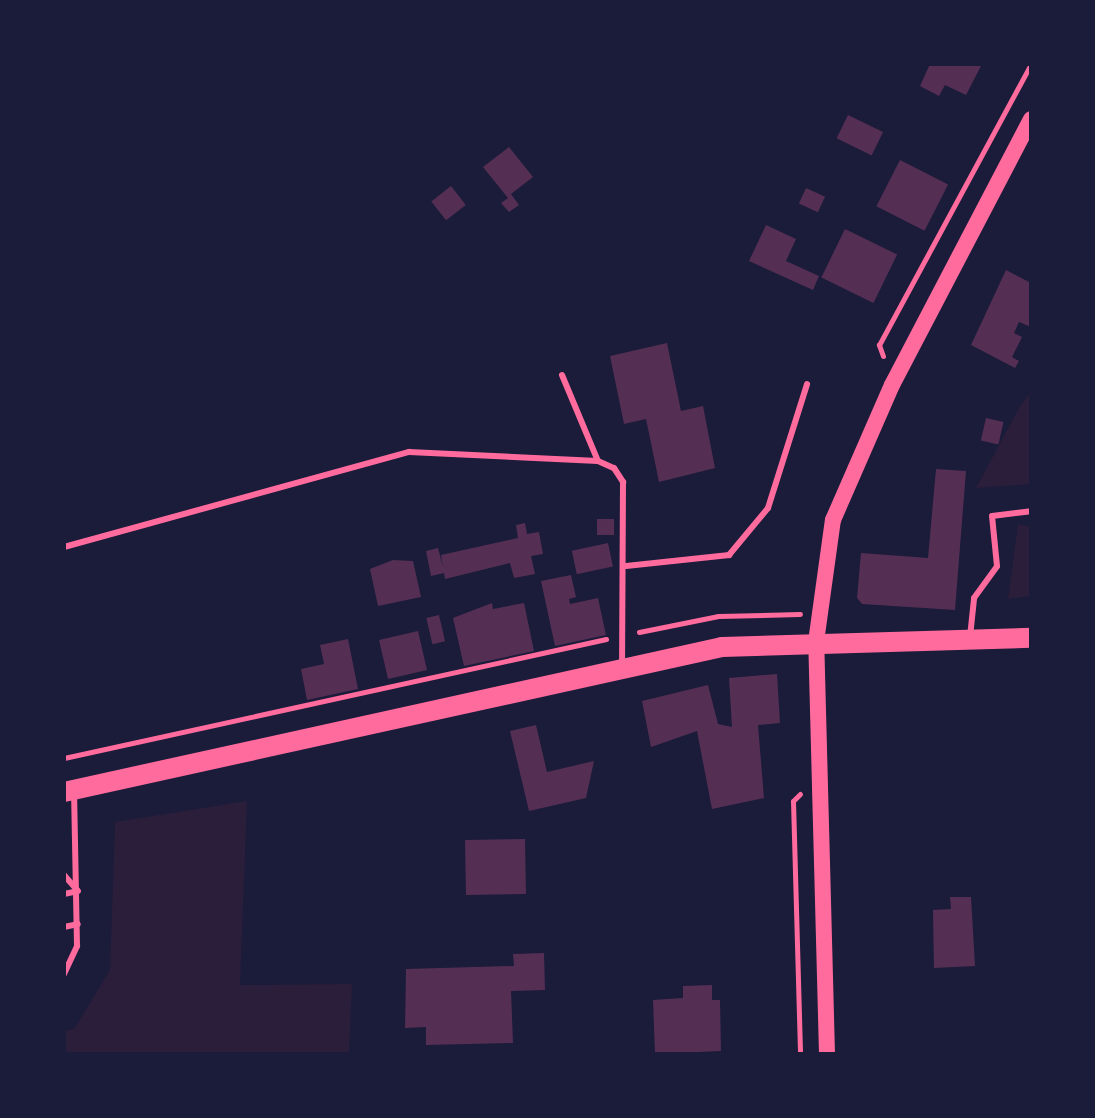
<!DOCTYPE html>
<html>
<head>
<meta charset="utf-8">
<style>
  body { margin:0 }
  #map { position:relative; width:1095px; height:1118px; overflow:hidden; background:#1b1b3a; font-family:Quicksand,sans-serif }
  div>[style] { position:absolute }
  .green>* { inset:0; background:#2a1e3b }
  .building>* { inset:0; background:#542f53; transform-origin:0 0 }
  .path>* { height:5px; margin:-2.5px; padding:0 2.5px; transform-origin:2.5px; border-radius:2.5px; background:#ff6b9d }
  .service>* { height:6px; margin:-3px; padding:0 3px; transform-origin:3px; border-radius:3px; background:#ff6b9d }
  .secondary>* { height:16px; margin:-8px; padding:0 8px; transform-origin:8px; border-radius:8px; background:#ff6b9d }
  .primary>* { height:20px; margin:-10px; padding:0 10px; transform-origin:10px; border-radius:10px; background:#ff6b9d }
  span { translate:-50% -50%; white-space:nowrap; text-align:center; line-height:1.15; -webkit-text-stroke:8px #1b1b3a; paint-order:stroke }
  .frame { position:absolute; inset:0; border:66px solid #1b1b3a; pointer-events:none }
</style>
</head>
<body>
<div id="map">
  <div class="green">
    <i style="clip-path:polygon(1031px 391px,1031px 484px,976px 488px,1019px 408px)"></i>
    <i style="clip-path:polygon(1018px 524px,1031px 527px,1031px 596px,1008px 599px)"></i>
    <i style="clip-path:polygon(247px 801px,240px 985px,352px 984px,349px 1054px,64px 1054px,64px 1031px,74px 1029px,110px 970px,115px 822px)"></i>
  </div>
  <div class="building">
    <i style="clip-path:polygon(930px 64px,982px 64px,966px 95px,945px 85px,939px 96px,920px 86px)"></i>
    <i style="left:848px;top:115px;width:39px;height:26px;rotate:26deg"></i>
    <i style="clip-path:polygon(509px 147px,533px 177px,511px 194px,519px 205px,509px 212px,501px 203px,508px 198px,483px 167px)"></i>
    <i style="left:900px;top:160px;width:54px;height:52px;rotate:27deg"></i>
    <i style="left:451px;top:186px;width:24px;height:25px;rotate:52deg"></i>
    <i style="left:806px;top:188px;width:21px;height:17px;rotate:25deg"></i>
    <i style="clip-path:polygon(766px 225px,796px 239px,786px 261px,819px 276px,813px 290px,749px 261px)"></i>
    <i style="left:845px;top:229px;width:58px;height:54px;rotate:26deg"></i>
    <i style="clip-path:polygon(1006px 270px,1031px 283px,1031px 327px,1019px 322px,1014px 333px,1022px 337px,1012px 357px,1019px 361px,1015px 368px,971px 345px)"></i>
    <i style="clip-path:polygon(667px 343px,681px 411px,703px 406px,715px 468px,659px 482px,646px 419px,624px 424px,610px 356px)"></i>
    <i style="left:986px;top:418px;width:18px;height:23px;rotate:13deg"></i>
    <i style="clip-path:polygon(936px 469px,966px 471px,955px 610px,862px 604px,857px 598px,861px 553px,928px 558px)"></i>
    <i style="left:597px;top:519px;width:17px;height:16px"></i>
    <i style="clip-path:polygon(525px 523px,527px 534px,539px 532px,543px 554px,531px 556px,535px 574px,514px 578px,510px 563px,445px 579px,444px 573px,431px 576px,426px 551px,438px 548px,443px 567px,441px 555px,518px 538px,516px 525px)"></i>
    <i style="left:608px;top:543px;width:24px;height:37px;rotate:78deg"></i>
    <i style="clip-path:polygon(393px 560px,413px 561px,421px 597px,378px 606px,370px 569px)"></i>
    <i style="clip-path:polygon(571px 575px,576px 597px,569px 599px,570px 604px,598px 598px,606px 635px,555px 646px,541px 581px)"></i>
    <i style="clip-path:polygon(492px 603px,493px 609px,524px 603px,534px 651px,464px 666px,453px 618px)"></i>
    <i style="left:439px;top:615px;width:27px;height:13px;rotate:77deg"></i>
    <i style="left:418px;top:631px;width:40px;height:40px;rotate:77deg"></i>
    <i style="clip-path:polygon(348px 639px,358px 689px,307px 700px,301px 669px,324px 664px,320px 645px)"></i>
    <i style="clip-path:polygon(777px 674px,780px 723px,758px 725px,764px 798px,712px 809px,697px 731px,651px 747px,642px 701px,708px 685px,718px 724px,732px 727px,729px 678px)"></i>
    <i style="clip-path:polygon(536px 725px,547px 772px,594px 761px,586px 798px,529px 811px,510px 731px)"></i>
    <i style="left:525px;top:839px;width:55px;height:60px;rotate:89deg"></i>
    <i style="clip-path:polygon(950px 897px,971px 897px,975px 966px,934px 968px,933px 910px,951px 909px)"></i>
    <i style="clip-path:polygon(544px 953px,545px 990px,511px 991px,513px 1043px,426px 1045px,426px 1027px,405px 1028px,406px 969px,514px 966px,513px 954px)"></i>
    <i style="clip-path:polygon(712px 985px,712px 1000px,720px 1000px,721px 1051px,655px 1054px,653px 1000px,683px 998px,683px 986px)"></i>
  </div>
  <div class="path">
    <i style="left:883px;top:356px;width:12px;rotate:-110deg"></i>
    <i style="left:879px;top:345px;width:319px;rotate:-61.6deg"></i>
    <i style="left:639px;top:632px;width:81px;rotate:-11.4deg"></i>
    <i style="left:718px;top:616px;width:82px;rotate:-1.4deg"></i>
    <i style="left:64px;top:758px;width:555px;rotate:-12.38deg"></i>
    <i style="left:800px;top:794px;width:10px;rotate:135deg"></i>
    <i style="left:793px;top:801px;width:253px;rotate:88.4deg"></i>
  </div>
  <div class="service">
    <i style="left:562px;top:375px;width:93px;rotate:67.3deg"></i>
    <i style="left:64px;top:547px;width:358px;rotate:-15.4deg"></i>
    <i style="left:409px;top:452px;width:189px;rotate:2.7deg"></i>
    <i style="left:598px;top:461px;width:17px;rotate:24deg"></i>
    <i style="left:614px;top:468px;width:17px;rotate:57deg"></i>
    <i style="left:623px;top:482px;width:183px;rotate:90.3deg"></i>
    <i style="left:626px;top:566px;width:104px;rotate:-6.1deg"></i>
    <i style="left:729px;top:555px;width:61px;rotate:-50.3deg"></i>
    <i style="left:768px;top:508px;width:130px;rotate:-72.5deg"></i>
    <i style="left:970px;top:637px;width:39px;rotate:-84deg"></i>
    <i style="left:974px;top:598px;width:39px;rotate:-54deg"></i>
    <i style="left:997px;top:566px;width:50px;rotate:-95.7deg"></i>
    <i style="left:992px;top:516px;width:39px;rotate:-7deg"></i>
    <i style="left:64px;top:875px;width:21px;rotate:49deg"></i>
    <i style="left:64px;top:894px;width:14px;rotate:-12deg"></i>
    <i style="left:64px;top:927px;width:14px;rotate:-12deg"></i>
    <i style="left:64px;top:974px;width:31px;rotate:-65deg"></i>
    <i style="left:77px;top:946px;width:153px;rotate:-91.1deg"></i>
  </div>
  <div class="secondary">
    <i style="left:827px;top:1054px;width:412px;rotate:-91.5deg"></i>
    <i style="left:816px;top:642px;width:123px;rotate:-82.1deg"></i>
    <i style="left:833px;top:520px;width:147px;rotate:-66.4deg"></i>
    <i style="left:892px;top:385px;width:300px;rotate:-62.4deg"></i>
  </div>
  <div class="primary">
    <i style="left:64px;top:792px;width:674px;rotate:-12.43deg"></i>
    <i style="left:722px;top:647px;width:309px;rotate:-1.7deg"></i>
  </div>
  <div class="frame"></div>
</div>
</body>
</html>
